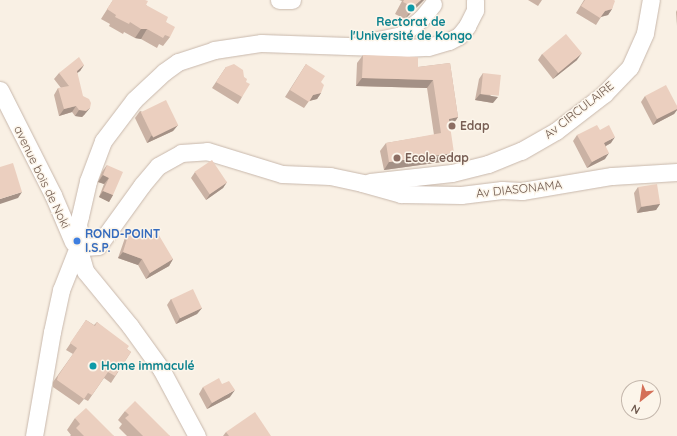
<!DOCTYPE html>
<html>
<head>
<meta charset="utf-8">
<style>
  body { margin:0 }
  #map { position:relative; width:677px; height:436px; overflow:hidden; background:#f9f0e4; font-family:Quicksand,sans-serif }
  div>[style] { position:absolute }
  .roads { filter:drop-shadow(0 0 1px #c8b8ac) drop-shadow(0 0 1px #c8b8ac) }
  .minor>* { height:17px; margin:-8.5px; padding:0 8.5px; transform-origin:8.5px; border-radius:8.5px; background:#fff }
  .wall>* { inset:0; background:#cab2a4 }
  .shaded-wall>* { inset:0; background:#a49186 }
  .building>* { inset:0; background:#ebcfbf; transform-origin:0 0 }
  .dots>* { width:11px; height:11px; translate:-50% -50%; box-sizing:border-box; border:2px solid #fcf5ea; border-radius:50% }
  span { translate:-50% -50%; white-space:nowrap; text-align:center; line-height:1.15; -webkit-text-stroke:3px #fcf5ea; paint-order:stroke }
  .culture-label { font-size:12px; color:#0d838f; font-weight:700 }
  .left { translate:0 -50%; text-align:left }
  .street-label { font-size:12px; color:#6e584d }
  .education-label { font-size:12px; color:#785e54; font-weight:700 }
  .shop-label { font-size:12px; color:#366cbe; font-weight:700 }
  .north { position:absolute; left:621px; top:380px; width:40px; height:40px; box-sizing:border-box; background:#fcf5ea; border:1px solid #c3b6ab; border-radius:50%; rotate:210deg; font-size:11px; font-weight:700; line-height:16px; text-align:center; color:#6e584d }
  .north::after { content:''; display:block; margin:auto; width:14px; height:18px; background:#d47058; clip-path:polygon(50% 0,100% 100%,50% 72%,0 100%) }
</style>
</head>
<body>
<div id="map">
  <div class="roads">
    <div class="minor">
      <i style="left:279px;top:0;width:13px"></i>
      <i style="left:373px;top:41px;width:29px;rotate:-12deg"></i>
      <i style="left:401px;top:35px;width:26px;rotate:-39deg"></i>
      <i style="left:421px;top:19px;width:19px;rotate:-51deg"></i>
      <i style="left:0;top:90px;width:118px;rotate:63.2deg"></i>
      <i style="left:53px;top:195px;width:51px;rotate:66.9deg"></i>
      <i style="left:370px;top:182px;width:82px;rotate:-6.3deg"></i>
      <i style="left:452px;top:173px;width:37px;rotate:-14deg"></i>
      <i style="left:488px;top:164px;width:35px;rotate:-22deg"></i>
      <i style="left:521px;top:151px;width:40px;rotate:-29.7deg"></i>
      <i style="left:556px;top:131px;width:61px;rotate:-37.6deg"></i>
      <i style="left:604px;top:94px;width:37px;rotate:-46deg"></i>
      <i style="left:630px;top:67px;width:37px;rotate:-66deg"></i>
      <i style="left:645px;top:33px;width:34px;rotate:-80deg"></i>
      <i style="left:81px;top:240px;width:16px;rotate:-101deg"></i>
      <i style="left:78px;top:224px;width:8px;rotate:-76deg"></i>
      <i style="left:80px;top:216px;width:36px;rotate:-77deg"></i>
      <i style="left:88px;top:181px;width:43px;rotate:-69.4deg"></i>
      <i style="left:103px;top:141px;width:51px;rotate:-52.9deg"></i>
      <i style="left:134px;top:100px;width:41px;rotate:-43deg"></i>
      <i style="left:164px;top:72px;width:17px;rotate:-36deg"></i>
      <i style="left:178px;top:62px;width:38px;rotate:-18deg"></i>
      <i style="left:214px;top:50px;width:48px;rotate:-8.5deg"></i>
      <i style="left:261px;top:43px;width:145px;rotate:2deg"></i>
      <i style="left:406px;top:48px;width:22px;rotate:-3deg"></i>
      <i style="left:428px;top:47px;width:22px;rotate:-16deg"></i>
      <i style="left:449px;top:41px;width:11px;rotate:-27deg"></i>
      <i style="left:459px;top:36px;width:13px;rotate:-51deg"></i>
      <i style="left:467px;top:26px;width:18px;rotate:-63deg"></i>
      <i style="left:475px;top:10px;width:10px;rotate:-90deg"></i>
      <i style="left:84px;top:247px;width:14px;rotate:-4deg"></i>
      <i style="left:98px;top:246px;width:75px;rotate:-54.2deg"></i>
      <i style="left:142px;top:185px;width:25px;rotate:-50deg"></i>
      <i style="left:158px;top:166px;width:26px;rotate:-29deg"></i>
      <i style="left:181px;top:153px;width:26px;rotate:-4deg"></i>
      <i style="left:207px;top:151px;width:78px;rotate:17deg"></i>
      <i style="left:282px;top:174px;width:48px;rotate:2.4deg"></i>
      <i style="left:330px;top:176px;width:33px;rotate:12deg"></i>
      <i style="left:362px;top:183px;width:41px;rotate:15.8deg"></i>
      <i style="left:401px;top:194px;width:60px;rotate:1deg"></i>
      <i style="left:461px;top:195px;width:41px;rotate:-7deg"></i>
      <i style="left:502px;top:190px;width:20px;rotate:3deg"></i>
      <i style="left:522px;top:191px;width:91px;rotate:-9.5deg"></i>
      <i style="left:612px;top:176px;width:65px;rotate:-3.5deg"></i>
      <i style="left:80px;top:253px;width:19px;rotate:74deg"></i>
      <i style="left:85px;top:271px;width:71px;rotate:50.7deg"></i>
      <i style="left:130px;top:326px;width:53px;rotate:54.2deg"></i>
      <i style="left:161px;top:369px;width:76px;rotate:61.8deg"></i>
      <i style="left:34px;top:436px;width:106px;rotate:-80.2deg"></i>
      <i style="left:52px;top:332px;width:43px;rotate:-77.9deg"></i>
      <i style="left:61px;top:290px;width:41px;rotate:-68.5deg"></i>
    </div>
  </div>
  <div class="wall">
    <i style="clip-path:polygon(113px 0,145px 0,146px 5px,166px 22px,170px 37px,163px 46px,159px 44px,157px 48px,141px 39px,135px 38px,124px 32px,123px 34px,109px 26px,110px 24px,101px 19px)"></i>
    <i style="clip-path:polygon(399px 0,424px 0,405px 19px,395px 14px,402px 1px)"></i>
    <i style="clip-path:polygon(528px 0,542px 0,538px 6px)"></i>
    <i style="clip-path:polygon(584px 0,614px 0,612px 9px,608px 15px,601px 17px,596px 25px,576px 13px)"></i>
    <i style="clip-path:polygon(677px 10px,677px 26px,676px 12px)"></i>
    <i style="clip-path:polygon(542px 54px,577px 60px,553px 79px,538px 60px)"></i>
    <i style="clip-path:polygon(363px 55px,418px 67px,450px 63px,458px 117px,452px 126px,450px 126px,449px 161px,384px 170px,380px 151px,386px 143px,434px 135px,427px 88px,356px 86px,357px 63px)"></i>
    <i style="clip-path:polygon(306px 64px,321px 82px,321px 93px,317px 99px,309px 101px,304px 108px,285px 97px)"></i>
    <i style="clip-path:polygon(84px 65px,80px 71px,77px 73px,85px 114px,82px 117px,75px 116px,72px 112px,59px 116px,54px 95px,58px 88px,61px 88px,54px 79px,59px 73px)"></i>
    <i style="clip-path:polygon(226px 67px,244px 77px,246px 82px,242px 97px,238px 104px,212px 88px)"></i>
    <i style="clip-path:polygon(483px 73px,493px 103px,475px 100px,479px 79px)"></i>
    <i style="clip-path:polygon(645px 96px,677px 106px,677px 110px,674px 114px,653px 125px,641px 102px)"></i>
    <i style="clip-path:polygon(140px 111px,178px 125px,173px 131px,147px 143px,135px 118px)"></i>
    <i style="clip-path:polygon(600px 130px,611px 143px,606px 146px,605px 159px,587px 168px,573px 141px,577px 135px)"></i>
    <i style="clip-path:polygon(107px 165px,113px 195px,109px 202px,99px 197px,104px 184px,98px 182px,102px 172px)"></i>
    <i style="clip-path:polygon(195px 172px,227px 182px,223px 188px,206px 200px,191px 178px)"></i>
    <i style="clip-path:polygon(638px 187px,660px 204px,656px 210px,637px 213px,634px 193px)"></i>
    <i style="clip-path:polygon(130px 229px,173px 259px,169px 266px,146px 279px,138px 265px,118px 258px,126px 235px)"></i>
    <i style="clip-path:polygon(171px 299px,202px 308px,197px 314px,176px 324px,167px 305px)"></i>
    <i style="clip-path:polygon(86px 320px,94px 325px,97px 322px,127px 349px,131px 352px,111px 383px,104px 378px,88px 401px,84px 399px,79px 405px,53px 387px,53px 382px,73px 354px,66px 350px)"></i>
    <i style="clip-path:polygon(203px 387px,230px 397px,207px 409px,199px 394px)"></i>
    <i style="clip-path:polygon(125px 411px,170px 436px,127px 436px,119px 428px,122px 424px,118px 420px)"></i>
    <i style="clip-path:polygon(75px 418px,114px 436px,70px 436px,71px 435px,67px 430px)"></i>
    <i style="clip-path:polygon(226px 432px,271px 436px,223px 436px)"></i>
  </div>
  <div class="shaded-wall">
    <i style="clip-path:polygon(421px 0,424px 0,405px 19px,413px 7px)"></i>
    <i style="clip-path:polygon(612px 9px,608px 15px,600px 17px,605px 11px)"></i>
    <i style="clip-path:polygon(141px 29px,147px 29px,141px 39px,135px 38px)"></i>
    <i style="clip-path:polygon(582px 53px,577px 60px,553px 79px,558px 73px)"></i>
    <i style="clip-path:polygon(84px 65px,80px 71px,72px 77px,77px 71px)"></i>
    <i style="clip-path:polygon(362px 78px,433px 80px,427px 88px,356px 86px)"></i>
    <i style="clip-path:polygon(321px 93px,317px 99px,309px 101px,313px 95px)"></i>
    <i style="clip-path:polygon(480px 94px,498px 97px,493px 103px,475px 100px)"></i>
    <i style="clip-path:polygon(76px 106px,72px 112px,59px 116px,64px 109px)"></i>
    <i style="clip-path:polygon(90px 108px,85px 114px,82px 117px,75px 116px,79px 110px)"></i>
    <i style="clip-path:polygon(677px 109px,677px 110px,674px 114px,653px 125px,657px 119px)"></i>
    <i style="clip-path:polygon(458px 117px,452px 126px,443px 127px,449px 119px)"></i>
    <i style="clip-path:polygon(178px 125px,173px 131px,147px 143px,151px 136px)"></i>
    <i style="clip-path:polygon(615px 137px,611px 143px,600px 149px,604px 143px)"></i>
    <i style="clip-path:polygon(454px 153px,449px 161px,384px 170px,389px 162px)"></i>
    <i style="clip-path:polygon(609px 153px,605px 159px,587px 168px,592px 162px)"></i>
    <i style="clip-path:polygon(103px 175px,109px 178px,104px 184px,98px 182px)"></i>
    <i style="clip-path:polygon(227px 182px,223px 188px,206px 200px,210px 194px)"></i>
    <i style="clip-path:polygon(103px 191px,113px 195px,109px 202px,99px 197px)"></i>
    <i style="clip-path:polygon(22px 192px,18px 198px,0 204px,0 199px)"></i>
    <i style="clip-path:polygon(660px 204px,656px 210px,637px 213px,641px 207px)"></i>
    <i style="clip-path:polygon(123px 252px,142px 259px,138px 265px,118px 258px)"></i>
    <i style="clip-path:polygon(173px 259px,169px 266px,146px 279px,150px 273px)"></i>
    <i style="clip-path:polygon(202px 308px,197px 314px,176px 324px,180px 318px)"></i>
    <i style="clip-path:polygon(235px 390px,230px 397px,207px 409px,212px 403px)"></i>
  </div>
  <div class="building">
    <i style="clip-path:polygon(113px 0,145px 0,148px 1px,146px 5px,168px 17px,166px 22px,175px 27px,170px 37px,165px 35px,163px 38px,147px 29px,141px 29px,130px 22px,129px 24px,115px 17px,116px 15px,107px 9px)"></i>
    <i style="clip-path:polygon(404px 0,421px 0,413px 7px,403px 2px)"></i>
    <i style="clip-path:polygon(585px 0,614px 0,615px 1px,612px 9px,605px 11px,600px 18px,581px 6px)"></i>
    <i style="left:566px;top:34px;width:25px;height:31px;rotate:50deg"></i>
    <i style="clip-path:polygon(363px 55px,418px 57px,418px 67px,450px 63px,458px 117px,449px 119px,454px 153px,389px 162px,386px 143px,441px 133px,433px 80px,362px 78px)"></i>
    <i style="clip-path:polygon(79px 57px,84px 65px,77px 71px,83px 96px,89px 99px,91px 103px,90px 108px,86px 111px,79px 110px,76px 106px,64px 109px,58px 88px,69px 86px,59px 73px)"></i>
    <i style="clip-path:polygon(234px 64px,243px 70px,244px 77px,247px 79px,246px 82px,250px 84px,242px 97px,216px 82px,226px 67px)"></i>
    <i style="clip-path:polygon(306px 64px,325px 76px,321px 82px,324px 85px,321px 93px,313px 95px,309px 102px,290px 90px)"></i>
    <i style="left:483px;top:73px;width:18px;height:21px;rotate:6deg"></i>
    <i style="clip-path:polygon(666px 85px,677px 106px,677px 109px,657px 119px,645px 96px)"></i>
    <i style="left:166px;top:100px;width:28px;height:28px;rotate:64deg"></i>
    <i style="clip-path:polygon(597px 125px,600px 130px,609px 125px,615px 137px,604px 143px,609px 153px,592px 162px,577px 135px)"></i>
    <i style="left:212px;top:160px;width:27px;height:21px;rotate:56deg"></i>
    <i style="clip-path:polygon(13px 163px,22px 192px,0 199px,0 167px)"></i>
    <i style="clip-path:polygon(107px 165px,123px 172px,113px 195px,103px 191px,109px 178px,103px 175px)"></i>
    <i style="left:657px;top:184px;width:20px;height:19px;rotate:81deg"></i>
    <i style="clip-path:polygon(130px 229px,151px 236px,157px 232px,173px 259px,150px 273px,142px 259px,123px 252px)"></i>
    <i style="left:193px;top:289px;width:21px;height:24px;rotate:65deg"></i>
    <i style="clip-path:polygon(86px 320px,95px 326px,97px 322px,129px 346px,127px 349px,131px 352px,115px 376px,108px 372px,92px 395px,88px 393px,84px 399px,57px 380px,58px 376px,77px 348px,70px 343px)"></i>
    <i style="clip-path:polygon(219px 378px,222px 384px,229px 381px,235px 390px,212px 403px,203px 387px)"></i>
    <i style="clip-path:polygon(135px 401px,170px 436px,143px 436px,125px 418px,129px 415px,125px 411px)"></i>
    <i style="clip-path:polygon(86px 408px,114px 436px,84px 436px,76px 428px,80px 424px,75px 418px)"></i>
    <i style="clip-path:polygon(255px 412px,271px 436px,229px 436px,226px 432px)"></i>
  </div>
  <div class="dots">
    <i style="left:411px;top:8px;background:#0f9aa8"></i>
    <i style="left:452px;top:126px;background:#8d6e63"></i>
    <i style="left:397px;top:158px;background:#8d6e63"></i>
    <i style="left:77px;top:241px;background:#3f7fe0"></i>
    <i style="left:93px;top:366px;background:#0f9aa8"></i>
  </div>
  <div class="culture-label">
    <span style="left:411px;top:29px">Rectorat de<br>l'Université de Kongo</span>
    <span class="left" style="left:101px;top:366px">Home immaculé</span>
  </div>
  <div class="street-label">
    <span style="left:579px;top:110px;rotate:-38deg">Av CIRCULAIRE</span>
    <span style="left:42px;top:177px;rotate:64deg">avenue bois de Noki</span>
    <span style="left:519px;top:189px;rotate:-6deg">Av DIASONAMA</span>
  </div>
  <div class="education-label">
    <span class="left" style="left:460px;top:126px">Edap</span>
    <span class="left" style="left:405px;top:158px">Ecole edap</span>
  </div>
  <div class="shop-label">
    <span class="left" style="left:85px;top:241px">ROND-POINT<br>I.S.P.</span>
  </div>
  <div class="north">N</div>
</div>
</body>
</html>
